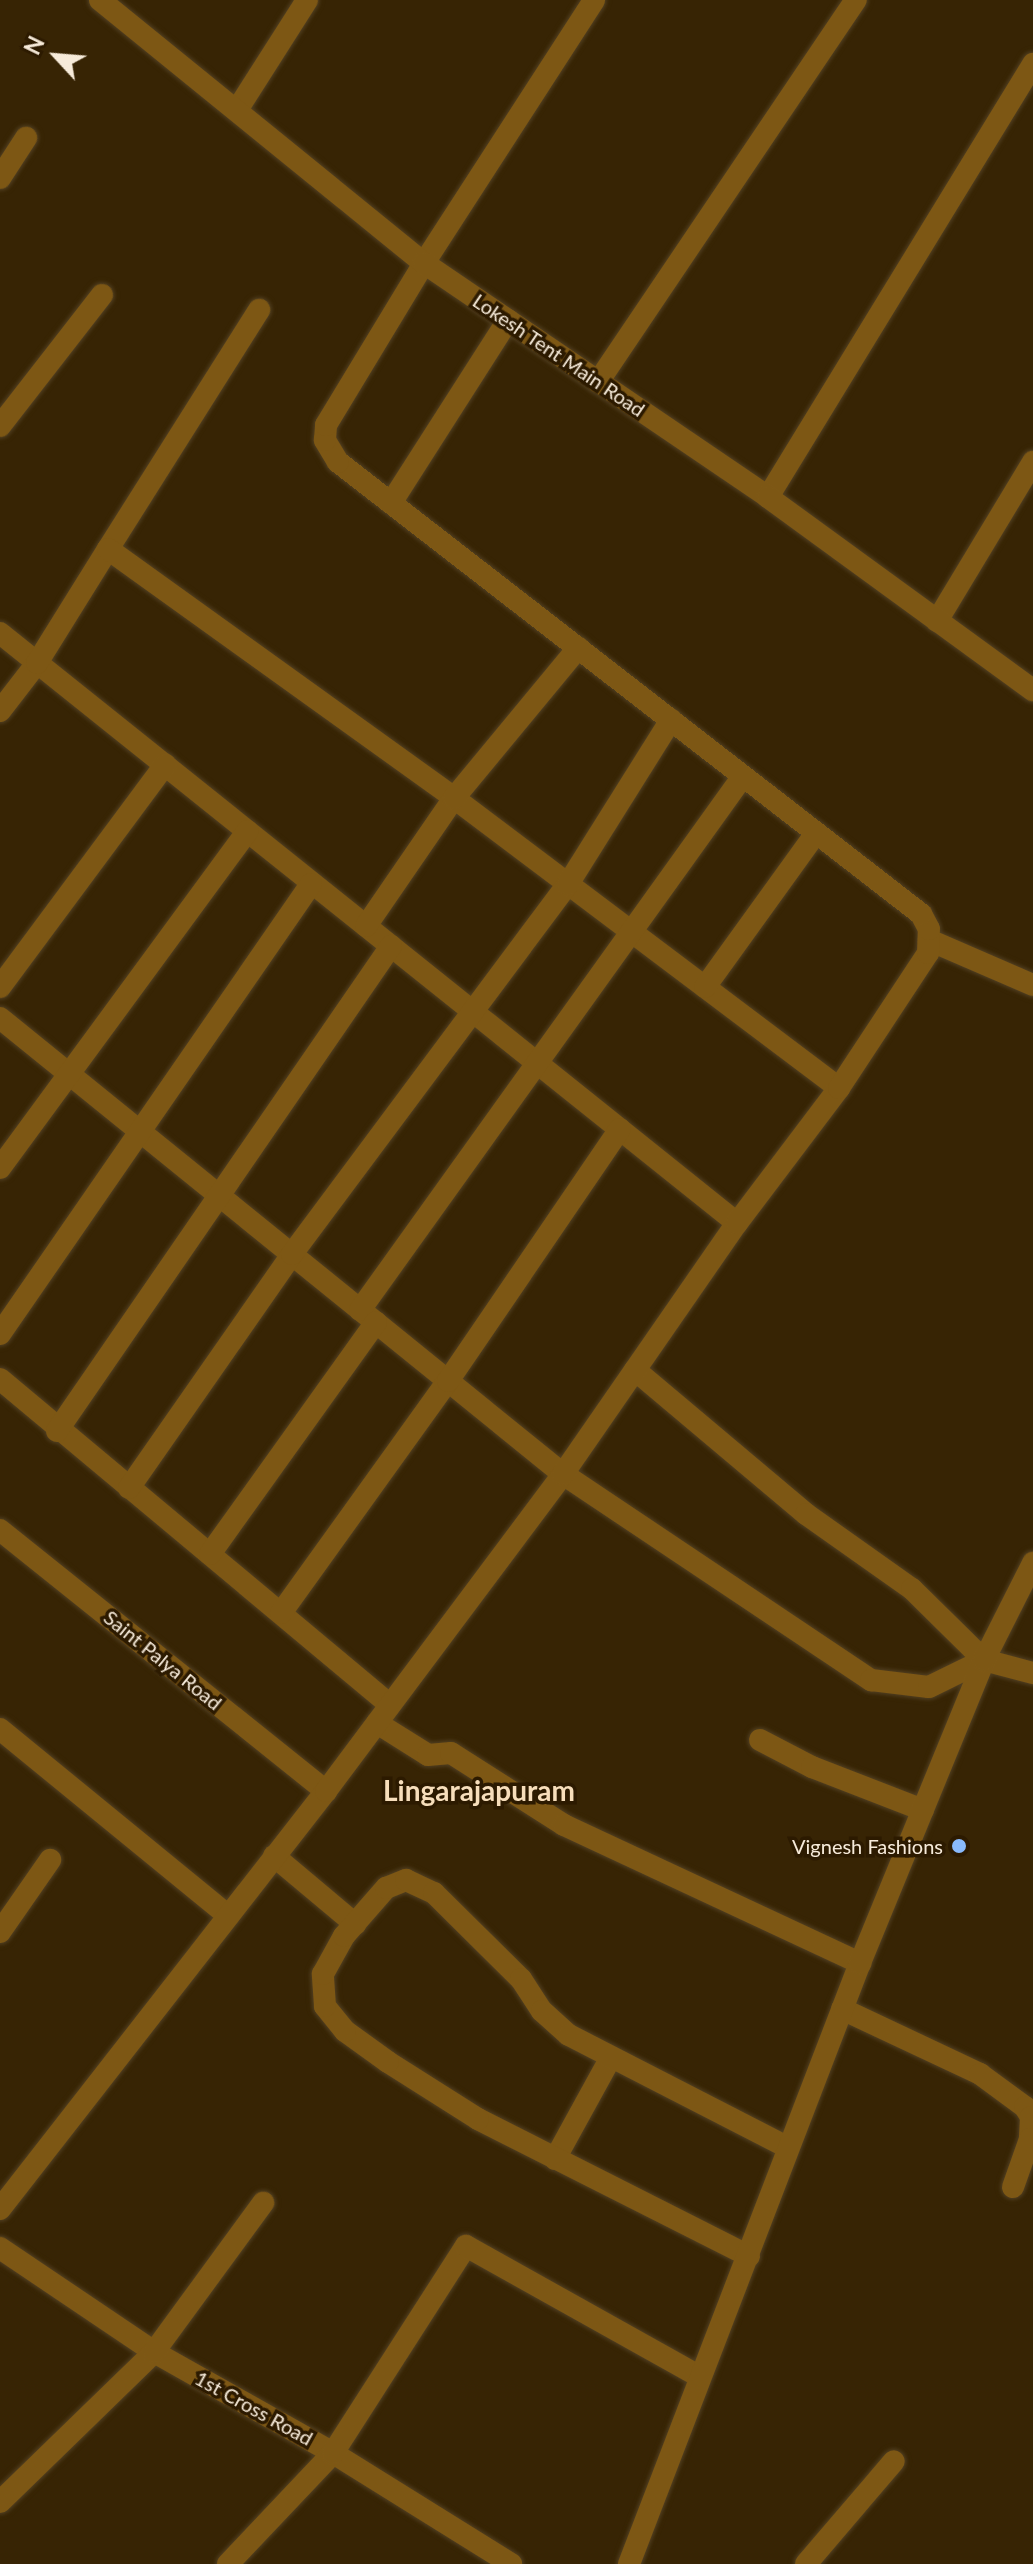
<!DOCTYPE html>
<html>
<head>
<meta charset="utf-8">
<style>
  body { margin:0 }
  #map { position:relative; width:1033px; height:2564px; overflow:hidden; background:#372404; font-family:Lato,sans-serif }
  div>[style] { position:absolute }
  .roads { filter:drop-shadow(0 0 2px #524022) drop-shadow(0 0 2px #524022) }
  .minor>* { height:22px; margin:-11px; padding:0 11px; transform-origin:11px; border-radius:11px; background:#7d5714 }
  .tertiary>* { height:22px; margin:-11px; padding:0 11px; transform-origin:11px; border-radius:11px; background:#7d5714 }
  .dots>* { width:22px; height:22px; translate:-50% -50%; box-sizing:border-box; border:4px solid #2c1a00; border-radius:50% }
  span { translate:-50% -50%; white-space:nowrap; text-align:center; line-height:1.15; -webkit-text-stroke:7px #2c1a00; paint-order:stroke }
  .street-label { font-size:20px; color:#f7ebda }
  .poi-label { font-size:20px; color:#f7ebda }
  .right { translate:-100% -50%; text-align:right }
  .district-label { font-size:28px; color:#f7debb; font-weight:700 }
  .north { position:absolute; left:16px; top:16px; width:80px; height:80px; -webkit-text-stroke:6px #2c1a00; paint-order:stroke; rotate:296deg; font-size:22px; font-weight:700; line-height:32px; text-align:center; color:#f7ebda }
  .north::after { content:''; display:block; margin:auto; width:28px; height:36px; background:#f7ebda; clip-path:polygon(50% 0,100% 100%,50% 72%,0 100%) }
</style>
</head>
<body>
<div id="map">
  <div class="roads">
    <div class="minor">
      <i style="left:237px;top:110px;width:130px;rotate:-57.5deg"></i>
      <i style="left:0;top:178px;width:48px;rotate:-57deg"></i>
      <i style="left:598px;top:382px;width:461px;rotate:-56deg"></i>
      <i style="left:0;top:426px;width:166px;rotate:-52.1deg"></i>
      <i style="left:768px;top:497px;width:508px;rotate:-58.53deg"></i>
      <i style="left:391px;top:503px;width:217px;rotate:-57.4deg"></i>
      <i style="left:108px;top:549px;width:283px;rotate:-57.7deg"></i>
      <i style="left:937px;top:621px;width:186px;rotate:-58.9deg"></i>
      <i style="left:0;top:633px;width:944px;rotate:38.68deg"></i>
      <i style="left:0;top:711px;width:61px;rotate:-52.4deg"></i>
      <i style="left:37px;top:663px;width:134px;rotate:-58.1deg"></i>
      <i style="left:108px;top:549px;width:426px;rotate:35.7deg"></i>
      <i style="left:454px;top:798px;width:482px;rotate:37deg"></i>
      <i style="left:366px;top:926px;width:155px;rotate:-55.5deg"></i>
      <i style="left:454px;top:798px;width:195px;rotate:-50.4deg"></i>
      <i style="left:929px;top:940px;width:113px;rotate:23.4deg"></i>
      <i style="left:0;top:987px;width:277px;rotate:-53.4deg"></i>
      <i style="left:705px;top:987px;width:190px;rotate:-54.2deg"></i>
      <i style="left:0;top:1018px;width:725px;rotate:39.01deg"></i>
      <i style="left:563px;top:1474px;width:371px;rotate:33.8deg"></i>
      <i style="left:871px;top:1680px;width:58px;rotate:6.9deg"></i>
      <i style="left:929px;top:1687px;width:61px;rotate:-26.1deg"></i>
      <i style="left:984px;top:1660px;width:51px;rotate:14.9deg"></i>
      <i style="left:0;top:1168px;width:418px;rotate:-53.7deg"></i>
      <i style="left:360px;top:1310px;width:657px;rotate:-54.35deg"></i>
      <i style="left:0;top:1334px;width:547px;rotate:-55.35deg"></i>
      <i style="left:635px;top:1370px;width:224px;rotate:40.1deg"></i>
      <i style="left:806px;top:1514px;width:130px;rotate:35.3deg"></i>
      <i style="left:912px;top:1589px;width:101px;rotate:44.6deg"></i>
      <i style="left:0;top:1379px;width:507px;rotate:39.88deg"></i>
      <i style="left:57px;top:1431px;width:589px;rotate:-55.45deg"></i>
      <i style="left:129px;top:1488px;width:285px;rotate:-55.1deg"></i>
      <i style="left:292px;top:1254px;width:462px;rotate:-53.3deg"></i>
      <i style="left:568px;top:884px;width:194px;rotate:-57.9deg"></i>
      <i style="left:0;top:1530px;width:418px;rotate:38.7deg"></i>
      <i style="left:210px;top:1554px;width:285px;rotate:-54.4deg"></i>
      <i style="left:281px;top:1613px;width:286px;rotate:-54.3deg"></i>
      <i style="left:448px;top:1381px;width:305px;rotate:-55.7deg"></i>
      <i style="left:377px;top:1723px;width:60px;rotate:32.1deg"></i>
      <i style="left:428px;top:1755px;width:23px;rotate:-5deg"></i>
      <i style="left:451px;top:1753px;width:134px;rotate:32.5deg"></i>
      <i style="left:564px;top:1825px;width:327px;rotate:25deg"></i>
      <i style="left:0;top:1729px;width:293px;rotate:39.3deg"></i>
      <i style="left:760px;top:1740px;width:59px;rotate:27.4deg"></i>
      <i style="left:812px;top:1767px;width:119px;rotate:21.2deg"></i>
      <i style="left:274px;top:1856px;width:106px;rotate:40deg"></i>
      <i style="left:0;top:1932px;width:88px;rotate:-55.2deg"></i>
      <i style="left:842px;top:2009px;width:153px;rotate:25.2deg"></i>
      <i style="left:980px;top:2074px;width:56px;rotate:36.3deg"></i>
      <i style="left:1025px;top:2107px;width:12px;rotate:59deg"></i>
      <i style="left:1031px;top:2117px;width:22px;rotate:93deg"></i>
      <i style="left:1030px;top:2139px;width:51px;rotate:109.5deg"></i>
      <i style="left:555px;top:2159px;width:116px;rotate:-61.2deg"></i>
      <i style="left:0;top:2209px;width:530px;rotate:-52.05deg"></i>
      <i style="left:326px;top:1791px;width:396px;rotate:-53.2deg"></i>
      <i style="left:563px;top:1474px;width:305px;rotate:-55.3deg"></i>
      <i style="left:737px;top:1223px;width:169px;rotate:-52.9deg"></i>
      <i style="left:839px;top:1088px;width:162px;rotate:-56.6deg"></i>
      <i style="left:928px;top:953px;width:24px;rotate:-88deg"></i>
      <i style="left:929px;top:929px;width:17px;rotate:-118deg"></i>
      <i style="left:921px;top:914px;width:738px;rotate:-142.21deg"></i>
      <i style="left:338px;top:462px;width:26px;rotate:-121deg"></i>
      <i style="left:325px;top:440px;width:15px;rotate:-86deg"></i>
      <i style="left:326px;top:425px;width:189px;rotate:-58.8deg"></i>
      <i style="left:424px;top:263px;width:313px;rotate:-57.1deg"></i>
      <i style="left:0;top:2248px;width:186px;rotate:34deg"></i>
      <i style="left:154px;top:2352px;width:206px;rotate:29.4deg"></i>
      <i style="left:333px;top:2453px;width:210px;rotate:31.9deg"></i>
      <i style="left:749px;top:2256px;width:304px;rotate:-153.2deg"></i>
      <i style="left:478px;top:2119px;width:107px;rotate:-147.7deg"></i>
      <i style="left:388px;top:2062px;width:53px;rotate:-144.2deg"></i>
      <i style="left:345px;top:2031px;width:32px;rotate:-129deg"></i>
      <i style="left:325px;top:2006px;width:32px;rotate:-94deg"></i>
      <i style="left:323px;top:1974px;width:43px;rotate:-61.1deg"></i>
      <i style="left:344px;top:1936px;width:64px;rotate:-48.8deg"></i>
      <i style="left:386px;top:1888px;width:22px;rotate:-22deg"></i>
      <i style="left:406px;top:1880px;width:31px;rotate:25deg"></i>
      <i style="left:434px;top:1893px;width:122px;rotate:44.7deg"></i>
      <i style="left:521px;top:1979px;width:38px;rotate:57deg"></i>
      <i style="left:542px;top:2011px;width:36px;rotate:42deg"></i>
      <i style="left:569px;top:2035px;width:245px;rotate:27.2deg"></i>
      <i style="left:0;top:2502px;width:215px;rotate:-44.2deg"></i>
      <i style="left:154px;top:2352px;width:185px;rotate:-53.8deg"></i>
      <i style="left:228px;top:2564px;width:153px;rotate:-46.6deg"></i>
      <i style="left:333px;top:2453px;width:246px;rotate:-57.3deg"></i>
      <i style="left:466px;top:2246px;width:268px;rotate:29.2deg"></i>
      <i style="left:806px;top:2564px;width:135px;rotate:-49.5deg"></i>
    </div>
    <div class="tertiary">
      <i style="left:100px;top:0;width:417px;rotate:39.1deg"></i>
      <i style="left:424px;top:263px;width:416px;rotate:34.2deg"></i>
      <i style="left:768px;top:497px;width:328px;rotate:36.1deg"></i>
      <i style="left:629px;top:2564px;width:644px;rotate:-68.98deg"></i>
      <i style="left:860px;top:1963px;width:327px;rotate:-67.7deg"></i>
      <i style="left:984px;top:1660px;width:109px;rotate:-63.2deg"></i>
    </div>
  </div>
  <div class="dots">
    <i style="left:959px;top:1846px;background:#89bafc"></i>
  </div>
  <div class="street-label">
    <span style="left:559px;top:355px;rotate:34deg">Lokesh Tent Main Road</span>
    <span style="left:163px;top:1660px;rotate:39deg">Saint Palya Road</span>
    <span style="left:254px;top:2408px;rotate:29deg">1st Cross Road</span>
  </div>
  <div class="poi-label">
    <span class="right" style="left:943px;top:1846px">Vignesh Fashions</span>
  </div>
  <div class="district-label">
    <span style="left:479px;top:1790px">Lingarajapuram</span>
  </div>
  <div class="north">N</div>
</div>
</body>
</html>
